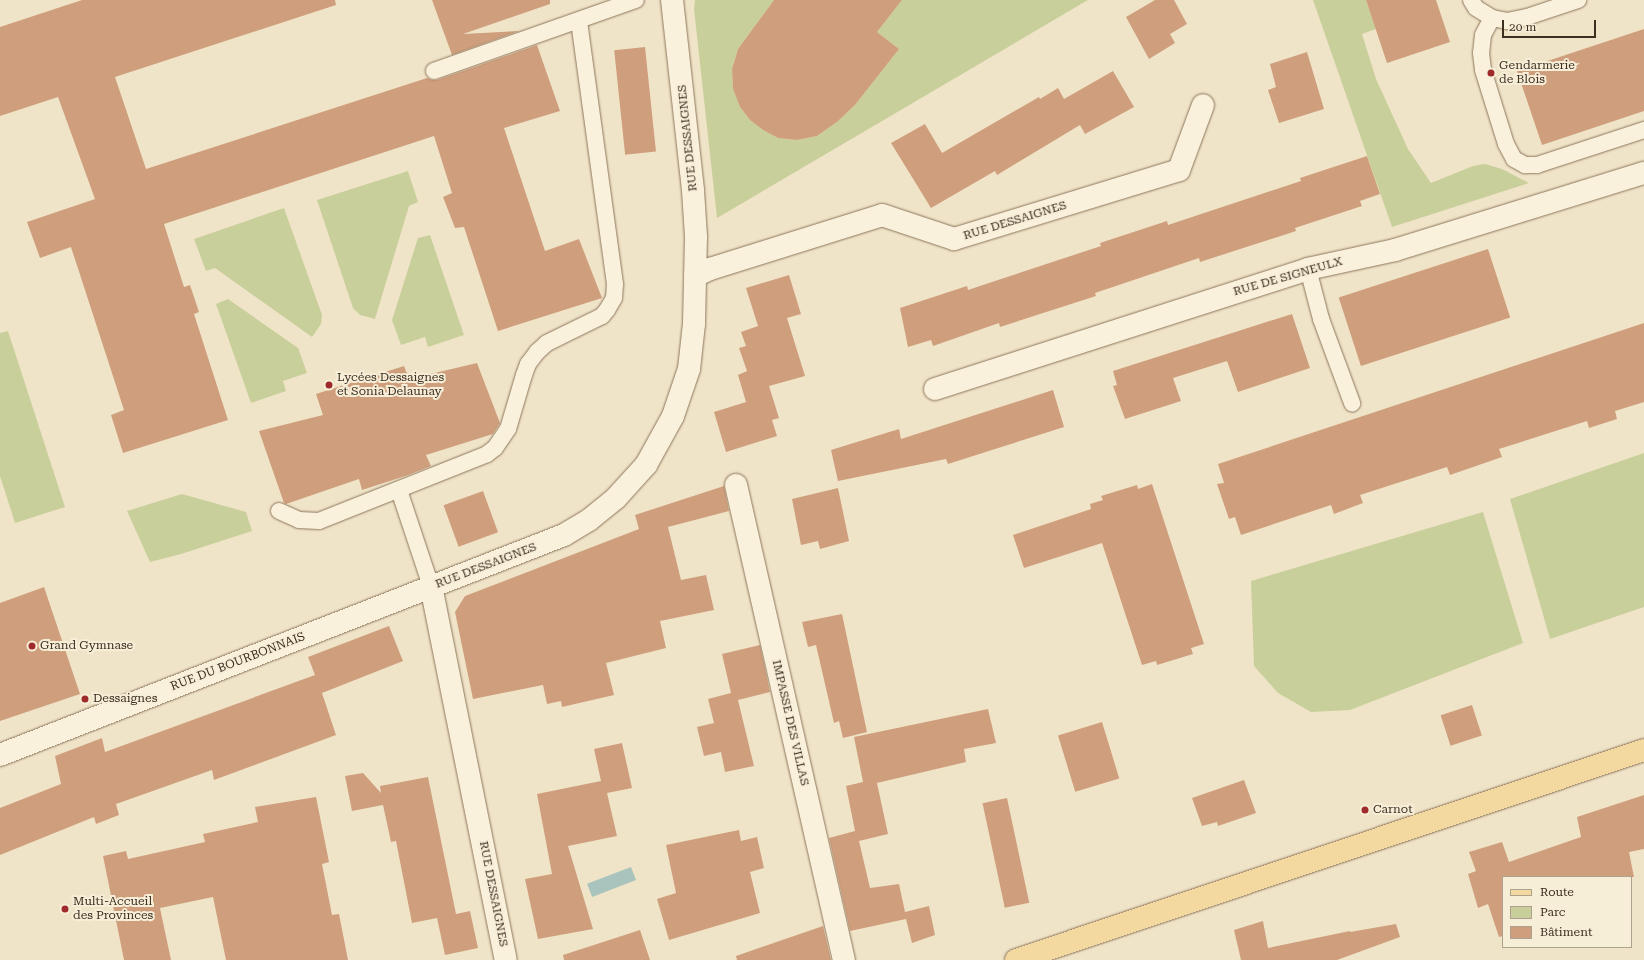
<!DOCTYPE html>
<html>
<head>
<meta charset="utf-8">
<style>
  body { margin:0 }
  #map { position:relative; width:1644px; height:960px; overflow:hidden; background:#f0e4c8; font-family:"Roboto Serif",serif }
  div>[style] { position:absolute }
  .green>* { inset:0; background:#c9cf9b }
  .water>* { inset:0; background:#a9c4bc; transform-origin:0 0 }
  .building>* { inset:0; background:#cf9f7d; transform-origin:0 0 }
  .roads { filter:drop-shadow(0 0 1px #8d765c) drop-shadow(0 0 1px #8d765c) }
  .lane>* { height:16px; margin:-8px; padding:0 8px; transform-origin:8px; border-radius:8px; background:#faf1dc }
  .street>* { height:22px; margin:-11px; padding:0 11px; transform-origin:11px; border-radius:11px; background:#faf1dc }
  .primary>* { height:22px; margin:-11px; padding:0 11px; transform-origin:11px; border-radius:11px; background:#f3d9a0 }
  .dots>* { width:11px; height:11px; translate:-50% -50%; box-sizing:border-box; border:2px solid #f7eed8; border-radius:50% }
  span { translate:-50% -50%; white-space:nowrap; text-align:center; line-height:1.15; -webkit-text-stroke:4px #f7eed8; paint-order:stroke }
  .poi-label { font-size:12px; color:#3d2e20 }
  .left { translate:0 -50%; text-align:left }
  .street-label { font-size:12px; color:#3d2e20 }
  .legend { position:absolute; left:1502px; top:876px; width:130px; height:72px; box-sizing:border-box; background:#f7eed8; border:1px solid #ada18e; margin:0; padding:5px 7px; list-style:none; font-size:12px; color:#3d2e20 }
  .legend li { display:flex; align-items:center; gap:8px; height:20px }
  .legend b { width:20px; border:1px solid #ada18e }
  .scale { position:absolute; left:1502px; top:20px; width:94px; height:18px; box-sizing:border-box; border:2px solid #3d2e20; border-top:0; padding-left:5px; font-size:12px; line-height:14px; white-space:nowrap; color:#3d2e20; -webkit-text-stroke:3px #f7eed8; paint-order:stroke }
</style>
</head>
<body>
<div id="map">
  <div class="green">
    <i style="clip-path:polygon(695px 0,774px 0,738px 49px,732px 69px,733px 89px,740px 107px,750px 120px,763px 130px,778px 138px,797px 140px,817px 136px,837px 122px,855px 105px,899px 49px,877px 32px,902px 0,1088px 0,717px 218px,694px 9px)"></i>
    <i style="clip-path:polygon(1313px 0,1366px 0,1376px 29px,1362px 34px,1376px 79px,1408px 149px,1431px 183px,1473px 166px,1485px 164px,1502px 169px,1529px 183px,1392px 227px)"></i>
    <i style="clip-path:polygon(408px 171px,418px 202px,409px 206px,375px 319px,360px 315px,353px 308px,317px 200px)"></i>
    <i style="clip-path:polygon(284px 208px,322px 315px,321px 324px,312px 337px,215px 268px,206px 271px,194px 239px)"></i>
    <i style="clip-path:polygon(430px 235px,464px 335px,428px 347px,425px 337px,401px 345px,392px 320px,418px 238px)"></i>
    <i style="clip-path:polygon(228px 299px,298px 348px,307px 373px,283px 381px,286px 391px,251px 403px,216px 304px)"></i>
    <i style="clip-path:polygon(8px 331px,65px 507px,15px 523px,0 476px,0 333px)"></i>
    <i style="clip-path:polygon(1644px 453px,1644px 607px,1550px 639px,1510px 499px)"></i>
    <i style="clip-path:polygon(182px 494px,246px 512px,252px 531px,181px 554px,150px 562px,127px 511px)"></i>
    <i style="clip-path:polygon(1483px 512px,1523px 643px,1350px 710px,1311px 712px,1278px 693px,1254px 666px,1251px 581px)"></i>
  </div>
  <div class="water">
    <i style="left:631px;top:867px;width:14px;height:47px;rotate:69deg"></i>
  </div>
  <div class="building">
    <i style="clip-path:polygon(82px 0,335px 0,336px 5px,115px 77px,146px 169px,427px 78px,432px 80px,437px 80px,537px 45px,560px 111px,504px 128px,545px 251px,579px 239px,602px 298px,498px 331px,464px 227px,455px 228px,443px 197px,452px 193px,434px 136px,164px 224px,184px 287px,190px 285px,199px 312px,194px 314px,228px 420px,123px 453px,111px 415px,124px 410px,71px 247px,40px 258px,27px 222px,95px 199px,58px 97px,0 116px,0 27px)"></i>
    <i style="clip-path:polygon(432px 0,550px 0,550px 4px,463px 34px,519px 31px,452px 55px)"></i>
    <i style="clip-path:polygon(774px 0,902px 0,877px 32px,899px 49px,855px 105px,837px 122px,817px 136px,797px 140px,778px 138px,763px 130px,750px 120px,740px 107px,733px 89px,732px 69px,738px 49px)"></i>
    <i style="clip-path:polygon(1155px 0,1174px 0,1187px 24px,1170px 34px,1175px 43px,1149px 59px,1126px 17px)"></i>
    <i style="clip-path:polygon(1366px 0,1436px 0,1450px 42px,1387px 63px)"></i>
    <i style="clip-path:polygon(1644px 29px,1644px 111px,1542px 145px,1517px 71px)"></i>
    <i style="left:645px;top:47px;width:105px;height:31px;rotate:84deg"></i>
    <i style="clip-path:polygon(1307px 52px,1324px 109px,1279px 123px,1268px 90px,1276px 87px,1270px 64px)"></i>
    <i style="clip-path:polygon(1113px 71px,1134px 107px,1085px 134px,1080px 125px,997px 175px,995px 171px,931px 208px,891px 143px,925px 124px,942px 153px,1039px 97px,1040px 99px,1058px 88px,1064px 99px)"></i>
    <i style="clip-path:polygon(1367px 156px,1380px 194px,1360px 201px,1362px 206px,1295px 228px,1296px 231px,1200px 262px,1199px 258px,1095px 293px,1096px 296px,1000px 327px,999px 323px,933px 346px,931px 340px,908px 347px,900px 308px,967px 286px,968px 290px,1001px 279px,1101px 246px,1100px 243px,1167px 221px,1168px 225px,1301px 181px,1300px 178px)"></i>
    <i style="left:1488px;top:249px;width:72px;height:157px;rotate:72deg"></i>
    <i style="clip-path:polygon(789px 275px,801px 314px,787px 318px,805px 376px,769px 386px,779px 418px,772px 420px,777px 436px,726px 452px,714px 412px,746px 402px,738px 375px,747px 371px,739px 348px,746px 346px,741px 332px,758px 326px,746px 288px)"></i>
    <i style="clip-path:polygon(1292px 314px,1310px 368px,1238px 392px,1227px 361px,1173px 378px,1181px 401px,1125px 419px,1113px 386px,1117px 385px,1113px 371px)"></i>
    <i style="clip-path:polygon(1644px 323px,1644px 402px,1615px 411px,1617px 419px,1589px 428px,1587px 421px,1499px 449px,1502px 457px,1450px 475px,1447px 467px,1360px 495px,1363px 503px,1334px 514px,1331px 505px,1241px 535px,1235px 517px,1229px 519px,1217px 484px,1224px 483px,1218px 464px)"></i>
    <i style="clip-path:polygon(477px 363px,500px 423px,493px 434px,426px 455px,431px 466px,408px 475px,362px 490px,359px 479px,286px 504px,284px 503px,259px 431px,323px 415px,316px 394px,404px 366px,409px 379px)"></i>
    <i style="clip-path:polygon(1053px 390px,1064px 427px,948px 464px,946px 459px,838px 481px,831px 450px,899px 429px,901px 439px)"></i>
    <i style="clip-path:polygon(1152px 484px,1204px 644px,1191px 648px,1193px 654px,1157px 665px,1156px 661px,1142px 665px,1102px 543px,1024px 568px,1013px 535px,1091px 509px,1090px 504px,1103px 500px,1101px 496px,1137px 485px,1138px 489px)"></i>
    <i style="clip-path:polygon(724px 486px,729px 511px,668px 527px,681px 580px,706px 575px,714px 610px,660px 621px,666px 648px,606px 663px,614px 695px,562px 707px,561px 701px,547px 704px,543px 685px,473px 699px,455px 612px,465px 596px,639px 529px,635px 515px)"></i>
    <i style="clip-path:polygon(838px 488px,849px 541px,820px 549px,818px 541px,801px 545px,792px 499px)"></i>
    <i style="left:483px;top:491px;width:44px;height:42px;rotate:70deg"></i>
    <i style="clip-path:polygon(44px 587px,80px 694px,0 721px,0 603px)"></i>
    <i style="clip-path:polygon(842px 614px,867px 732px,843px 738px,839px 721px,834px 723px,816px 645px,808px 647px,802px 622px)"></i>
    <i style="clip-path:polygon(389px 626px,403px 661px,322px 693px,336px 735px,214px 780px,212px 770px,116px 804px,119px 815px,96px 824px,94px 817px,0 855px,0 808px,61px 784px,55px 756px,102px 738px,105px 752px,315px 675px,308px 657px)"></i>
    <i style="clip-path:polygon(760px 645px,770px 692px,738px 700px,754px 766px,725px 772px,721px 752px,704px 756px,697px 727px,714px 723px,708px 699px,731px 693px,722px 654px)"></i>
    <i style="left:1472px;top:705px;width:32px;height:33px;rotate:72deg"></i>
    <i style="clip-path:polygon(988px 709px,996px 743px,964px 749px,966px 762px,877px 783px,888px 834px,859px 841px,870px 888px,899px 884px,905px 912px,929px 906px,935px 935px,912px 943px,906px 919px,850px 931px,829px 838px,855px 831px,846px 786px,863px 782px,854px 737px)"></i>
    <i style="left:1102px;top:722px;width:59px;height:46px;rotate:73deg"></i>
    <i style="clip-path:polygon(622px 743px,632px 788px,607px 793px,617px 836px,568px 846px,593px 929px,538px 939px,525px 879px,552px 874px,537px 794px,601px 781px,594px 749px)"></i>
    <i style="clip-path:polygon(363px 773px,381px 793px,380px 786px,428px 777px,456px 914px,470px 911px,478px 948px,445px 955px,437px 918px,412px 923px,396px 841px,391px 842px,383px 805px,352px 811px,345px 776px)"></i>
    <i style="clip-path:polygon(1244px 780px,1256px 813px,1218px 826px,1217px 822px,1202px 826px,1192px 798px)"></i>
    <i style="clip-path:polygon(1644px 795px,1644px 849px,1629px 852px,1634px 877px,1503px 877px,1503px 936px,1499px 937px,1488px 904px,1478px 908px,1468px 874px,1476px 871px,1469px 852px,1502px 842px,1509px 862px,1581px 837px,1577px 817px)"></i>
    <i style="clip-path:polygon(316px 797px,329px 862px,322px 864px,332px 915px,339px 914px,348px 960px,226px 960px,213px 897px,160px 908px,171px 960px,124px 960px,103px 856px,126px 851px,128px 859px,205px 842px,203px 834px,258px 822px,255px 807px)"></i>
    <i style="left:1007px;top:798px;width:107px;height:25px;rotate:78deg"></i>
    <i style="clip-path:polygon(739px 830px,741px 841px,757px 837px,764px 868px,750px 872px,760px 913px,669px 940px,657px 899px,676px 893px,666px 845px)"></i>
    <i style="clip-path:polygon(1263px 921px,1268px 948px,1350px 931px,1350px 932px,1396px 924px,1400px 937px,1337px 960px,1241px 960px,1234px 930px)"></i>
    <i style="clip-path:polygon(823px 926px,831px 960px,737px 960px,736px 956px)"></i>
    <i style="clip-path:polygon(640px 930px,650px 960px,564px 960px,563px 955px)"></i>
  </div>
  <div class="roads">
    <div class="lane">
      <i style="left:1471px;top:0;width:9px;rotate:58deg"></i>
      <i style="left:1476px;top:8px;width:19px;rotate:32deg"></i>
      <i style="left:1492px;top:18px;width:15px;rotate:11deg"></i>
      <i style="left:1507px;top:21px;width:20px;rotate:-11deg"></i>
      <i style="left:1527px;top:17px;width:54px;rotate:-18.4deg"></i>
      <i style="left:1492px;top:18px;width:19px;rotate:118deg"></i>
      <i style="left:1483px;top:35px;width:18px;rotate:96deg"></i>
      <i style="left:1481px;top:53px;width:17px;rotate:83deg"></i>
      <i style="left:1483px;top:70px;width:77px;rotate:72.7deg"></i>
      <i style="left:1506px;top:144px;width:17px;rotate:62deg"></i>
      <i style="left:1514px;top:159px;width:13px;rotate:29deg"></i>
      <i style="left:1525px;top:165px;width:12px"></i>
      <i style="left:1537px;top:165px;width:113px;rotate:-18.1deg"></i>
      <i style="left:434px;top:71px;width:214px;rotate:-19.4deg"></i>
      <i style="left:1308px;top:269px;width:52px;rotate:75.4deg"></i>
      <i style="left:1321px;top:319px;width:90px;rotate:69.7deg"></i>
      <i style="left:399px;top:490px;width:101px;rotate:71.6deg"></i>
      <i style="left:279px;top:511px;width:22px;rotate:24deg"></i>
      <i style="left:299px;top:520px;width:20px;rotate:3deg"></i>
      <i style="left:319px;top:521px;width:181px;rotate:-21.7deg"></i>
      <i style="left:487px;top:454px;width:10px;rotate:-37deg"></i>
      <i style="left:495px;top:448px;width:23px;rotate:-56deg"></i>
      <i style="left:508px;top:429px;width:56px;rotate:-73.5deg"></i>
      <i style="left:524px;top:375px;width:12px;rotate:-70deg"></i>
      <i style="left:528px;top:364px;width:15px;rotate:-53deg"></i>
      <i style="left:537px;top:352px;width:13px;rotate:-42deg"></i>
      <i style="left:547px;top:343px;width:61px;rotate:-26.1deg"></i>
      <i style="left:602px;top:316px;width:8px;rotate:-50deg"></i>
      <i style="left:607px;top:310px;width:14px;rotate:-60deg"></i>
      <i style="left:614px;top:298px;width:14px;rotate:-86deg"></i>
      <i style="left:615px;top:284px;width:265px;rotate:-97.8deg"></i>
    </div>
    <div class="street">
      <i style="left:695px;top:276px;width:17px;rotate:-25deg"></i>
      <i style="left:710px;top:269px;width:180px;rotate:-17.4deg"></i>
      <i style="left:882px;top:215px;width:76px;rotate:18.4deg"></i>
      <i style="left:954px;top:239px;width:235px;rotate:-17deg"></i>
      <i style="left:1179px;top:170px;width:69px;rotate:-69.7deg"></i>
      <i style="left:935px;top:389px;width:392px;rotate:-17.8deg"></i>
      <i style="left:1308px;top:269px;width:89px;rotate:-12.3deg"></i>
      <i style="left:1395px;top:250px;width:261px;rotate:-17.2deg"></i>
      <i style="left:736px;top:485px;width:487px;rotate:77.2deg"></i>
      <i style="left:431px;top:586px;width:381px;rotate:78.7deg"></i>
      <i style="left:0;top:755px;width:605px;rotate:-21.31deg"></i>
      <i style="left:564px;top:535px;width:29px;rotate:-31deg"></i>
      <i style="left:589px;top:520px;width:35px;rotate:-39deg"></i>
      <i style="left:616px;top:498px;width:45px;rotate:-47.7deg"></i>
      <i style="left:646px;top:465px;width:56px;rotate:-61.1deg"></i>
      <i style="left:673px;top:416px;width:50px;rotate:-71.2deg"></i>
      <i style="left:689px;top:369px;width:45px;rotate:-83.7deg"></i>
      <i style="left:694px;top:324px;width:87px;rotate:-88.7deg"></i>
      <i style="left:696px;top:237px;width:47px;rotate:-93.7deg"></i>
      <i style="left:693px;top:190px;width:191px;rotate:-96.3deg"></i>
    </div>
    <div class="primary">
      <i style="left:1016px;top:960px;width:662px;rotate:-18.49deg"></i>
    </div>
  </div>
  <div class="dots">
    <i style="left:1491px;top:73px;background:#9e2a2b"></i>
    <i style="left:329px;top:385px;background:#9e2a2b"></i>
    <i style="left:32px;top:646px;background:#9e2a2b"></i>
    <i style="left:85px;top:699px;background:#9e2a2b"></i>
    <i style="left:1365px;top:810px;background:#9e2a2b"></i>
    <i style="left:65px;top:909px;background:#9e2a2b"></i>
  </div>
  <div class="poi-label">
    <span class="left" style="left:1499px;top:73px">Gendarmerie<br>de Blois</span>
    <span class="left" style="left:337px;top:385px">Lycées Dessaignes<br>et Sonia Delaunay</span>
    <span class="left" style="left:40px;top:646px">Grand Gymnase</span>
    <span class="left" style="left:93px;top:699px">Dessaignes</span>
    <span class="left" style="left:1373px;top:810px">Carnot</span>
    <span class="left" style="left:73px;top:909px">Multi-Accueil<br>des Provinces</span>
  </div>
  <div class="street-label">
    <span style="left:688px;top:138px;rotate:-96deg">RUE DESSAIGNES</span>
    <span style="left:1015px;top:221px;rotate:-17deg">RUE DESSAIGNES</span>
    <span style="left:1288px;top:277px;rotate:-16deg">RUE DE SIGNEULX</span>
    <span style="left:486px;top:566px;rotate:-21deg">RUE DESSAIGNES</span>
    <span style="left:238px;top:662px;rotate:-21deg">RUE DU BOURBONNAIS</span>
    <span style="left:790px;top:723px;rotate:77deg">IMPASSE DES VILLAS</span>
    <span style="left:493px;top:894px;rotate:79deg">RUE DESSAIGNES</span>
  </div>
  <ul class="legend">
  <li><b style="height:5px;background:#f3d9a0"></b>Route</li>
  <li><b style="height:11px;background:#c9cf9b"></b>Parc</li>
  <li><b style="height:11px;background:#cf9f7d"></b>Bâtiment</li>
  </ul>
  <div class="scale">20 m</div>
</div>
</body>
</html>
